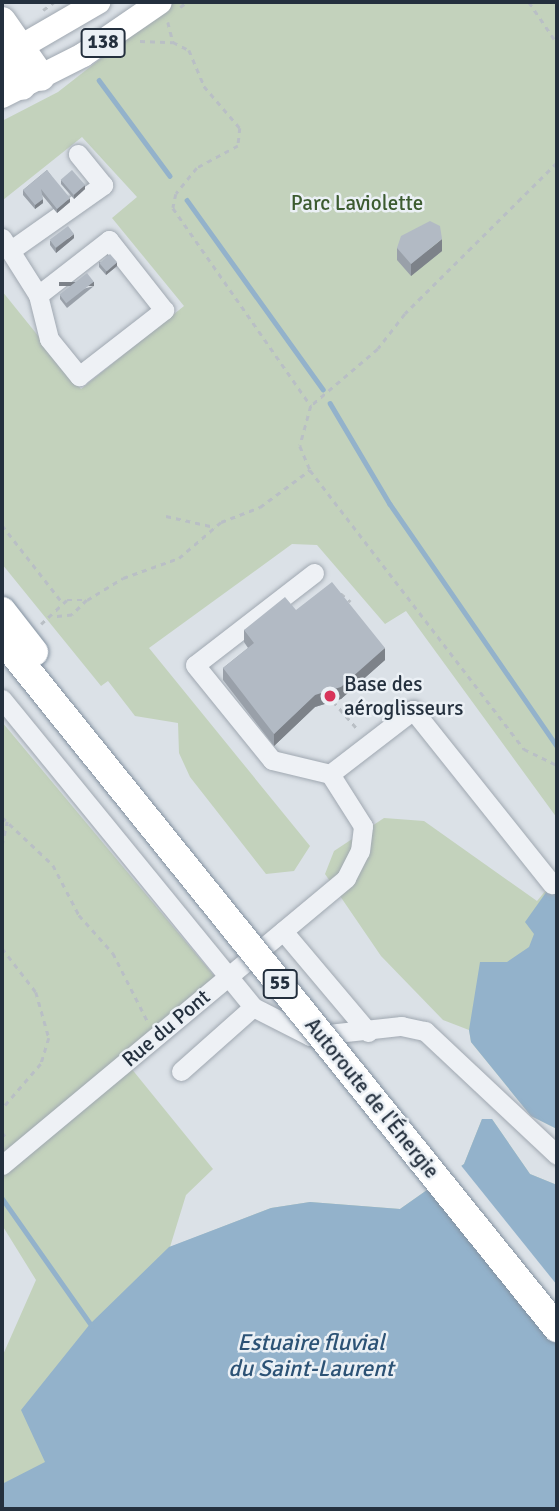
<!DOCTYPE html>
<html>
<head>
<meta charset="utf-8">
<style>
  body { margin:0 }
  #map { position:relative; width:559px; height:1511px; overflow:hidden; background:#dbe1e7; font-family:Signika,sans-serif }
  div>[style] { position:absolute }
  .green>* { inset:0; background:#c3d2bc }
  .water>* { inset:0; background:#93b2cb }
  .pier>* { inset:0; background:#dbe1e7 }
  .stream>* { height:4.5px; margin:-2.25px; padding:0 2.25px; transform-origin:2.25px; border-radius:2.25px; background:#93b2cb }
  .path>* { height:2.5px; margin-top:-1.25px; transform-origin:0; background:repeating-linear-gradient(90deg,#b9bfc5 0 5px,transparent 0 10px) }
  .roads { filter:drop-shadow(0 0 2px #a0a8b1) drop-shadow(0 0 2px #a0a8b1) }
  .minor>* { height:19px; margin:-9.5px; padding:0 9.5px; transform-origin:9.5px; border-radius:9.5px; background:#eef1f5 }
  .major>* { height:24px; margin:-12px; padding:0 12px; transform-origin:12px; border-radius:12px; background:#fff }
  .highway>* { height:28px; margin:-14px; padding:0 14px; transform-origin:14px; border-radius:14px; background:#fff }
  .bridges { filter:drop-shadow(0 0 2px #82909f) drop-shadow(0 0 2px #82909f) }
  .highway-bridge>* { height:28px; margin:-14px; padding:0 14px; transform-origin:14px; border-radius:14px; background:#fff }
  .wall>* { inset:0; background:#99a0a9 }
  .shaded-wall>* { inset:0; background:#7d8289; transform-origin:0 0 }
  .building>* { inset:0; background:#b2bac4; transform-origin:0 0 }
  .dots>* { width:19px; height:19px; translate:-50% -50%; box-sizing:border-box; border:4px solid #ebf0f5; border-radius:50% }
  span { translate:-50% -50%; white-space:nowrap; text-align:center; line-height:1.15; -webkit-text-stroke:5px #ebf0f5; paint-order:stroke }
  .shield-label span { padding:2px 5px; background:#ebf0f5; border:2px solid; border-radius:5px; -webkit-text-stroke-width:0 }
  .shield-label { font-size:19px; color:#24303e; font-weight:700 }
  .park-label { font-size:21px; color:#3c5b30 }
  .poi-label { font-size:21px; color:#24303e }
  .left { translate:0 -50%; text-align:left }
  .street-label { font-size:21px; color:#24303e }
  .water-label { font-size:23px; color:#2c5275; font-style:italic }
  .frame { position:absolute; inset:0; border:4px solid #24303e; pointer-events:none }
</style>
</head>
<body>
<div id="map">
  <div class="green">
    <i style="clip-path:polygon(173px 2px,557px 2px,557px 818px,406px 611px,385px 624px,317px 545px,292px 544px,149px 648px,310px 846px,294px 871px,266px 874px,190px 777px,179px 753px,178px 723px,135px 716px,108px 681px,101px 686px,2px 564px,2px 291px,81px 389px,184px 306px,112px 218px,137px 197px,82px 137px,3px 200px,2px 121px,58px 92px)"></i>
    <i style="clip-path:polygon(2px 722px,216px 978px,122px 1057px,213px 1169px,186px 1195px,170px 1247px,271px 1208px,310px 1202px,400px 1209px,464px 1164px,482px 1119px,492px 1119px,530px 1174px,557px 1185px,2px 1509px,2px 1357px,36px 1280px,2px 1225px)"></i>
    <i style="clip-path:polygon(384px 818px,424px 821px,537px 901px,557px 877px,557px 1129px,531px 1116px,471px 1042px,469px 1030px,443px 1020px,381px 956px,325px 874px,334px 851px)"></i>
  </div>
  <div class="water">
    <i style="clip-path:polygon(557px 877px,557px 1129px,531px 1116px,471px 1042px,469px 1030px,480px 962px,507px 962px,529px 947px,534px 934px,525px 922px)"></i>
    <i style="clip-path:polygon(482px 1119px,492px 1119px,530px 1174px,557px 1185px,557px 1509px,2px 1509px,2px 1484px,45px 1462px,21px 1410px,90px 1324px,169px 1247px,271px 1208px,310px 1202px,400px 1209px,464px 1164px)"></i>
  </div>
  <div class="pier">
    <i style="clip-path:polygon(459px 1163px,557px 1285px,557px 1343px,429px 1184px)"></i>
  </div>
  <div class="stream">
    <i style="left:99px;top:80px;width:119px;rotate:53.5deg"></i>
    <i style="left:187px;top:200px;width:233px;rotate:54.3deg"></i>
    <i style="left:330px;top:403px;width:117px;rotate:59.3deg"></i>
    <i style="left:390px;top:504px;width:294px;rotate:55.4deg"></i>
    <i style="left:2px;top:1198px;width:156px;rotate:54.9deg"></i>
  </div>
  <div class="path">
    <i style="left:529px;top:2px;width:50px;rotate:55.7deg"></i>
    <i style="left:180px;top:7px;width:9px;rotate:-36deg"></i>
    <i style="left:43px;top:10px;width:14px;rotate:-36deg"></i>
    <i style="left:168px;top:22px;width:21px;rotate:76deg"></i>
    <i style="left:140px;top:41px;width:33px;rotate:2deg"></i>
    <i style="left:173px;top:42px;width:18px;rotate:27deg"></i>
    <i style="left:189px;top:50px;width:39px;rotate:67deg"></i>
    <i style="left:204px;top:86px;width:55px;rotate:49.4deg"></i>
    <i style="left:240px;top:128px;width:18px;rotate:96deg"></i>
    <i style="left:238px;top:146px;width:47px;rotate:151.8deg"></i>
    <i style="left:197px;top:168px;width:33px;rotate:129deg"></i>
    <i style="left:176px;top:194px;width:14px;rotate:102deg"></i>
    <i style="left:173px;top:208px;width:241px;rotate:55.1deg"></i>
    <i style="left:557px;top:163px;width:214px;rotate:135.2deg"></i>
    <i style="left:405px;top:314px;width:44px;rotate:127.6deg"></i>
    <i style="left:378px;top:349px;width:88px;rotate:139.6deg"></i>
    <i style="left:311px;top:406px;width:41px;rotate:105.4deg"></i>
    <i style="left:300px;top:446px;width:26px;rotate:67deg"></i>
    <i style="left:310px;top:470px;width:352px;rotate:52.5deg"></i>
    <i style="left:524px;top:749px;width:37px;rotate:26deg"></i>
    <i style="left:166px;top:516px;width:50px;rotate:12.7deg"></i>
    <i style="left:2px;top:525px;width:98px;rotate:52.1deg"></i>
    <i style="left:333px;top:587px;width:23px;rotate:40deg"></i>
    <i style="left:87px;top:600px;width:42px;rotate:-31.4deg"></i>
    <i style="left:123px;top:578px;width:59px;rotate:-19.7deg"></i>
    <i style="left:179px;top:558px;width:55px;rotate:-40.6deg"></i>
    <i style="left:221px;top:522px;width:42px;rotate:-21deg"></i>
    <i style="left:260px;top:507px;width:62px;rotate:-36.5deg"></i>
    <i style="left:41px;top:624px;width:35px;rotate:-43deg"></i>
    <i style="left:67px;top:600px;width:20px"></i>
    <i style="left:87px;top:600px;width:21px;rotate:135deg"></i>
    <i style="left:72px;top:615px;width:20px;rotate:174deg"></i>
    <i style="left:333px;top:701px;width:38px;rotate:49deg"></i>
    <i style="left:2px;top:817px;width:70px;rotate:43.3deg"></i>
    <i style="left:53px;top:865px;width:56px;rotate:62.5deg"></i>
    <i style="left:79px;top:915px;width:51px;rotate:48.2deg"></i>
    <i style="left:113px;top:953px;width:77px;rotate:63.1deg"></i>
    <i style="left:2px;top:845px;width:24px;rotate:-78deg"></i>
    <i style="left:2px;top:948px;width:56px;rotate:52.3deg"></i>
    <i style="left:36px;top:992px;width:48px;rotate:74.2deg"></i>
    <i style="left:49px;top:1038px;width:27px;rotate:107deg"></i>
    <i style="left:41px;top:1064px;width:60px;rotate:130.9deg"></i>
    <i style="left:2px;top:1132px;width:7px;rotate:56deg"></i>
  </div>
  <div class="roads">
    <div class="minor">
      <i style="left:2px;top:238px;width:67px;rotate:57.7deg"></i>
      <i style="left:38px;top:295px;width:45px;rotate:76deg"></i>
      <i style="left:49px;top:339px;width:48px;rotate:51deg"></i>
      <i style="left:79px;top:376px;width:108px;rotate:-37.8deg"></i>
      <i style="left:164px;top:310px;width:89px;rotate:-128.2deg"></i>
      <i style="left:109px;top:240px;width:90px;rotate:142.2deg"></i>
      <i style="left:11px;top:250px;width:113px;rotate:-35.2deg"></i>
      <i style="left:103px;top:185px;width:40px;rotate:-129deg"></i>
      <i style="left:314px;top:573px;width:150px;rotate:142.3deg"></i>
      <i style="left:195px;top:665px;width:122px;rotate:51deg"></i>
      <i style="left:272px;top:760px;width:60px;rotate:13.6deg"></i>
      <i style="left:2px;top:699px;width:397px;rotate:50.8deg"></i>
      <i style="left:253px;top:1007px;width:64px;rotate:27deg"></i>
      <i style="left:310px;top:1036px;width:92px;rotate:-6.3deg"></i>
      <i style="left:401px;top:1026px;width:25px;rotate:12deg"></i>
      <i style="left:425px;top:1031px;width:181px;rotate:43.2deg"></i>
      <i style="left:283px;top:931px;width:132px;rotate:49.9deg"></i>
      <i style="left:181px;top:1071px;width:96px;rotate:-41.6deg"></i>
      <i style="left:2px;top:1165px;width:448px;rotate:-39.8deg"></i>
      <i style="left:346px;top:878px;width:30px;rotate:-63deg"></i>
      <i style="left:360px;top:851px;width:25px;rotate:-83deg"></i>
      <i style="left:363px;top:826px;width:62px;rotate:-122.4deg"></i>
      <i style="left:330px;top:774px;width:105px;rotate:-37.6deg"></i>
      <i style="left:413px;top:710px;width:223px;rotate:51.4deg"></i>
    </div>
    <div class="major">
      <i style="left:5px;top:56px;width:108px;rotate:-30.1deg"></i>
      <i style="left:2px;top:96px;width:91px;rotate:-26.8deg"></i>
      <i style="left:83px;top:55px;width:93px;rotate:-34.5deg"></i>
    </div>
    <div class="highway">
      <i style="left:2px;top:21px;width:68px;rotate:55.1deg"></i>
      <i style="left:2px;top:57px;width:35px;rotate:55deg"></i>
    </div>
  </div>
  <div class="bridges">
    <div class="highway-bridge">
      <i style="left:2px;top:611px;width:52px;rotate:52deg"></i>
      <i style="left:2px;top:639px;width:885px;rotate:51.15deg"></i>
    </div>
  </div>
  <div class="wall">
    <i style="clip-path:polygon(47px 170px,70px 202px,57px 213px,42px 195px,43px 203px,35px 209px,23px 195px,23px 190px)"></i>
    <i style="clip-path:polygon(61px 180px,85px 189px,74px 199px,61px 184px)"></i>
    <i style="clip-path:polygon(74px 238px,56px 253px,50px 245px,50px 241px)"></i>
    <i style="clip-path:polygon(397px 248px,442px 251px,411px 276px,397px 260px)"></i>
    <i style="clip-path:polygon(99px 262px,117px 266px,106px 275px,99px 267px)"></i>
    <i style="clip-path:polygon(94px 286px,67px 308px,60px 299px,60px 295px)"></i>
    <i style="clip-path:polygon(296px 610px,385px 660px,341px 699px,315px 707px,274px 746px,223px 680px,223px 668px,248px 648px,244px 642px,244px 630px)"></i>
  </div>
  <div class="shaded-wall">
    <i style="clip-path:polygon(85px 185px,85px 189px,74px 199px,74px 194px)"></i>
    <i style="clip-path:polygon(70px 198px,70px 202px,57px 213px,57px 209px)"></i>
    <i style="clip-path:polygon(43px 199px,43px 203px,35px 209px,35px 205px)"></i>
    <i style="clip-path:polygon(74px 234px,74px 238px,56px 253px,56px 248px)"></i>
    <i style="clip-path:polygon(442px 239px,442px 251px,411px 276px,411px 264px)"></i>
    <i style="clip-path:polygon(117px 262px,117px 266px,106px 275px,106px 271px)"></i>
    <i style="left:94px;top:282px;width:4px;height:35px;rotate:90deg"></i>
    <i style="clip-path:polygon(385px 648px,385px 660px,341px 699px,315px 707px,274px 746px,274px 734px,315px 695px)"></i>
  </div>
  <div class="building">
    <i style="clip-path:polygon(47px 170px,70px 198px,57px 209px,41px 189px,43px 199px,35px 205px,23px 190px)"></i>
    <i style="left:72px;top:170px;width:20px;height:15px;rotate:49deg"></i>
    <i style="clip-path:polygon(430px 221px,440px 226px,442px 239px,411px 264px,397px 248px,401px 236px)"></i>
    <i style="left:68px;top:226px;width:10px;height:23px;rotate:53deg"></i>
    <i style="left:110px;top:254px;width:11px;height:14px;rotate:49deg"></i>
    <i style="left:87px;top:273px;width:11px;height:35px;rotate:52deg"></i>
    <i style="clip-path:polygon(332px 582px,385px 648px,341px 687px,315px 695px,274px 734px,223px 668px,254px 643px,244px 630px,285px 597px,296px 610px)"></i>
  </div>
  <div class="dots">
    <i style="left:330px;top:696px;background:#d8345a"></i>
  </div>
  <div class="shield-label">
    <span style="left:103px;top:43px">138</span>
    <span style="left:280px;top:984px">55</span>
  </div>
  <div class="park-label">
    <span style="left:357px;top:203px">Parc Laviolette</span>
  </div>
  <div class="poi-label">
    <span class="left" style="left:344px;top:696px">Base des<br>aéroglisseurs</span>
  </div>
  <div class="street-label">
    <span style="left:166px;top:1028px;rotate:-40deg">Rue du Pont</span>
    <span style="left:372px;top:1098px;rotate:51deg">Autoroute de l'Énergie</span>
  </div>
  <div class="water-label">
    <span style="left:311px;top:1356px">Estuaire fluvial<br>du Saint-Laurent</span>
  </div>
  <div class="frame"></div>
</div>
</body>
</html>
